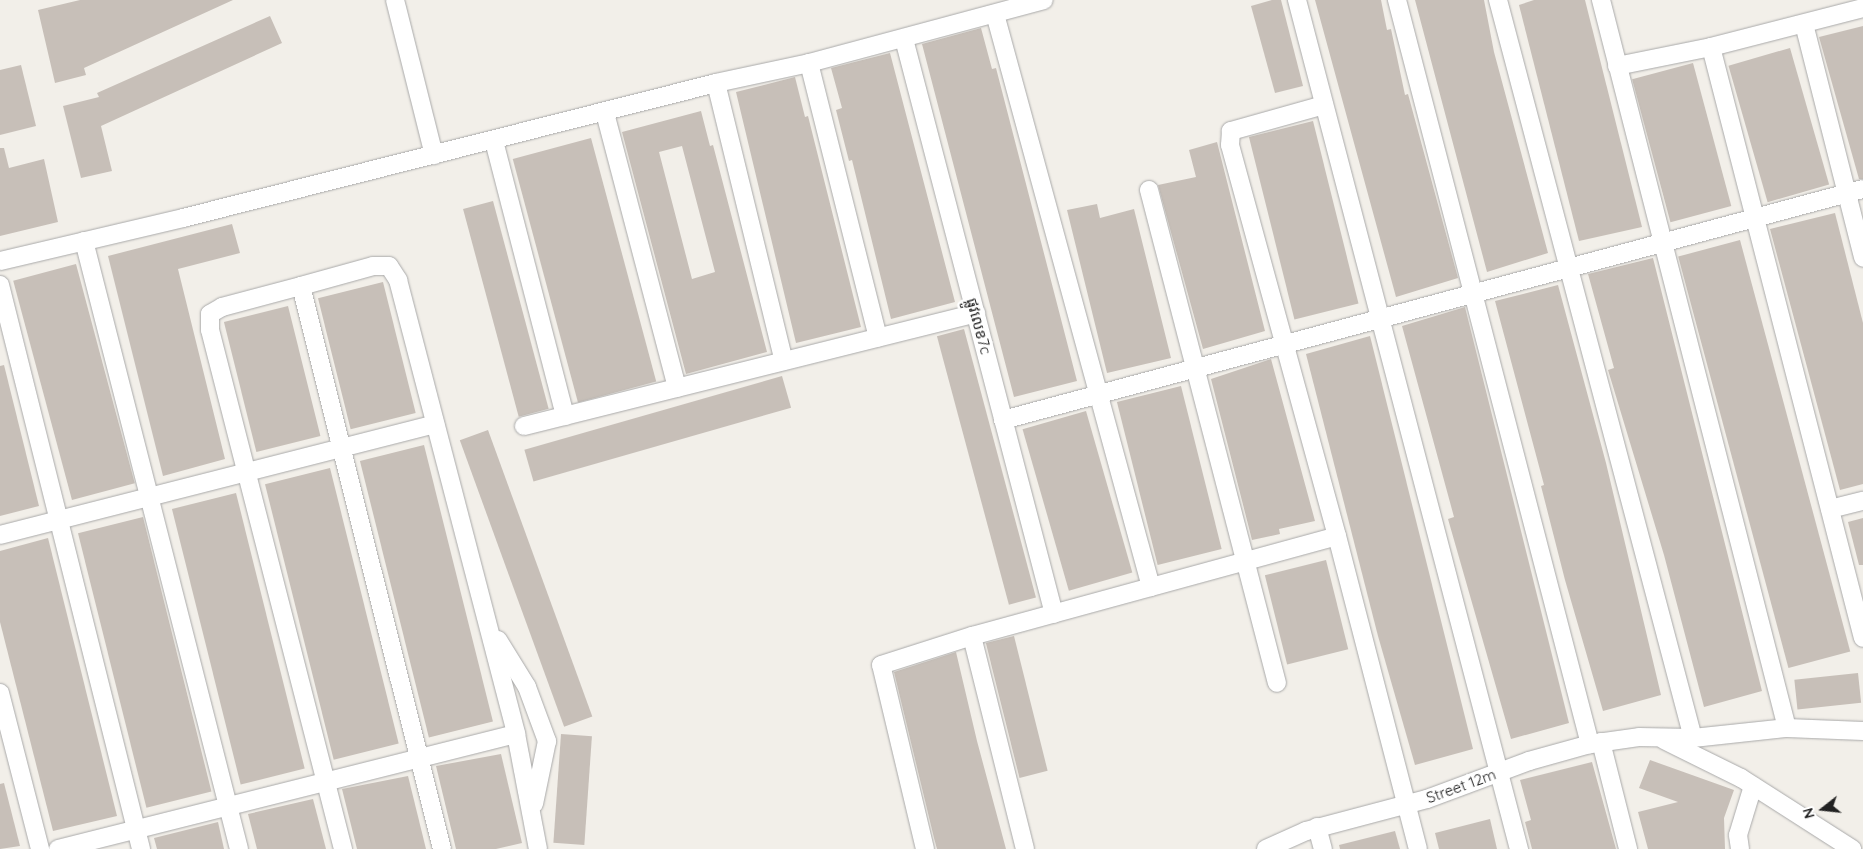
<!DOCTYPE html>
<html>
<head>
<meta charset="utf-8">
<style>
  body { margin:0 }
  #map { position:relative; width:1863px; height:849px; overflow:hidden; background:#f2efe9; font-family:Quicksand,"Noto Sans Khmer",sans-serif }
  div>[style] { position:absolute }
  .building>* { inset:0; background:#c7bfb8; transform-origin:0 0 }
  .roads { filter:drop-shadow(0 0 1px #a9a9a9) drop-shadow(0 0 1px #a9a9a9) }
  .minor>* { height:18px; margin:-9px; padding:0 9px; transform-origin:9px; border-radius:9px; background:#fff }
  span { translate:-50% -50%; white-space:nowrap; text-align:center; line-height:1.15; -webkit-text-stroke:5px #fff; paint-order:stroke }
  .street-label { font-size:15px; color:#222 }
  .north { position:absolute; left:1798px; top:784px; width:50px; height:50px; -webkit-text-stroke:4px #fff; paint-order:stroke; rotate:254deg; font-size:14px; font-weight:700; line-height:20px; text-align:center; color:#222 }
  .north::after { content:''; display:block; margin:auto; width:18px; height:22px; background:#222; clip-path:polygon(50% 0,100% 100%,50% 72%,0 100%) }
</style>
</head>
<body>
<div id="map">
  <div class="building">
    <i style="clip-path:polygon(80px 0,233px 0,84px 68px,86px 75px,55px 83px,38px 10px)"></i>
    <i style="clip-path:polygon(1272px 0,1281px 0,1303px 86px,1275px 93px,1251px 6px)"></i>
    <i style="clip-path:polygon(1315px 0,1381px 0,1387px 30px,1391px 29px,1405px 95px,1408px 94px,1458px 278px,1396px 297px)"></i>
    <i style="clip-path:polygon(1415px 0,1484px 0,1494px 52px,1548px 253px,1487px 272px)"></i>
    <i style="clip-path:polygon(1534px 0,1585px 0,1642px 227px,1579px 241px,1519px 5px)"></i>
    <i style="clip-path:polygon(270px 16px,282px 43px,101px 126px,112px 171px,81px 178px,63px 106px,99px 97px,97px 93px)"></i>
    <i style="clip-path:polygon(1863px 26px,1863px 179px,1859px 179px,1819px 37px)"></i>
    <i style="clip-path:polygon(981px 28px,992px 69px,996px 68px,1077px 381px,1014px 397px,922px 44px)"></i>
    <i style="left:1790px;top:48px;width:142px;height:64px;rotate:74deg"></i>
    <i style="clip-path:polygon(890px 53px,955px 302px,891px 319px,852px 160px,849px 161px,836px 110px,842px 108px,831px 68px)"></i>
    <i style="left:1693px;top:63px;width:148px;height:63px;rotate:75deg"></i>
    <i style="clip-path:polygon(21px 65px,36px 126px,0 135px,0 70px)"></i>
    <i style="clip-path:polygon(795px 77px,805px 117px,808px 116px,861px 327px,796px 343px,736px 92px)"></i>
    <i style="clip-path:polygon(evenodd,701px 111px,710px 146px,713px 145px,767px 352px,686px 374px,622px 132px,701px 111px,682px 146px,715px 272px,692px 279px,659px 152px,682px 146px)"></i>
    <i style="left:1313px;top:121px;width:188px;height:66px;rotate:76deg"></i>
    <i style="left:591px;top:138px;width:252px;height:81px;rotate:75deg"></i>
    <i style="clip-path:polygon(1217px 142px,1265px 331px,1203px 349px,1158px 185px,1196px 177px,1189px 150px)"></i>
    <i style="clip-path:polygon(0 148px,4px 148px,9px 168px,44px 159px,58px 222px,0 236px)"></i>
    <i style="left:493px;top:201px;width:215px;height:31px;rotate:75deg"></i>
    <i style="clip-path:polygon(1097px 204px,1100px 218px,1134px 209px,1171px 358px,1107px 373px,1067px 210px)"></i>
    <i style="clip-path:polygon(1835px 213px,1863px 323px,1863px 484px,1840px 490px,1770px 229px)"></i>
    <i style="clip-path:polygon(232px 224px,240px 253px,178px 269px,225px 459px,163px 476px,108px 256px)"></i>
    <i style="left:1740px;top:240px;width:426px;height:64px;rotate:75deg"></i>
    <i style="clip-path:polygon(1653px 258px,1762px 691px,1704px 707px,1664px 555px,1608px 370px,1614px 368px,1588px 274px)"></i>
    <i style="left:76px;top:264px;width:227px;height:65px;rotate:75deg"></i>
    <i style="left:383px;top:282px;width:135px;height:67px;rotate:76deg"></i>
    <i style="clip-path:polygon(1558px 285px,1606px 463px,1661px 695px,1603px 711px,1565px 580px,1541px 486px,1544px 485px,1495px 301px)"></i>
    <i style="left:288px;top:306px;width:134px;height:66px;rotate:76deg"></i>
    <i style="clip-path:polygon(1465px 307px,1569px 723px,1511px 739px,1448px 519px,1454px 517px,1402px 326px)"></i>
    <i style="left:964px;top:329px;width:278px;height:28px;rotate:75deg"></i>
    <i style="clip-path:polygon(1370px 336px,1473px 749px,1415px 765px,1378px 636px,1306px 354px)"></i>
    <i style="clip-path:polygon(1271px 359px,1315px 521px,1279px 529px,1280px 534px,1252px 540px,1211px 379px)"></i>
    <i style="clip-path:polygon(4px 365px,39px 506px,0 516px,0 366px)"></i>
    <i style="left:782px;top:376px;width:33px;height:268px;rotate:74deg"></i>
    <i style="left:1181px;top:386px;width:168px;height:66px;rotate:76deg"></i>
    <i style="left:1086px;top:411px;width:168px;height:66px;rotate:74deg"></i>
    <i style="left:488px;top:430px;width:305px;height:30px;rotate:70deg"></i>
    <i style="left:424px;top:445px;width:285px;height:66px;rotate:76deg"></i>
    <i style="left:330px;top:468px;width:284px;height:67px;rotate:76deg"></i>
    <i style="left:236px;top:493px;width:284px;height:66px;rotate:76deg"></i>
    <i style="left:143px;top:517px;width:283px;height:67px;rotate:76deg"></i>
    <i style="clip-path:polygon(1863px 518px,1863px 565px,1859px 565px,1848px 522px)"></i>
    <i style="clip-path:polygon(48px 538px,117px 816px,53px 831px,0 622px,0 551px)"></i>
    <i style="left:1326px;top:560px;width:92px;height:63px;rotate:76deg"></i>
    <i style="left:1014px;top:636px;width:139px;height:29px;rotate:76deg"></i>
    <i style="clip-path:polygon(956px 652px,977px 741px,1006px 849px,937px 849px,934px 838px,894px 672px)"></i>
    <i style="left:1858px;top:673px;width:30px;height:64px;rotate:84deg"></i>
    <i style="left:561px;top:734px;width:31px;height:109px;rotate:4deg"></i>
    <i style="clip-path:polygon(501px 754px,522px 843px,496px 849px,456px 849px,436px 766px)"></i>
    <i style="clip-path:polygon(1650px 760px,1734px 790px,1724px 818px,1725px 849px,1648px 849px,1638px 812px,1678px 802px,1639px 788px)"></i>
    <i style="clip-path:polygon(1592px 762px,1616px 849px,1532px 849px,1525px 822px,1531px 820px,1520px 780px)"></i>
    <i style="clip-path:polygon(408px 776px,426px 849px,357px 849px,342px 789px)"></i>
    <i style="clip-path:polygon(4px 783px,20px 846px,0 849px,0 784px)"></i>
    <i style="clip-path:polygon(313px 799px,326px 849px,257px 849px,248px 814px)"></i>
    <i style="clip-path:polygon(1490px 819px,1497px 849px,1439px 849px,1435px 833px)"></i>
    <i style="clip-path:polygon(218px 822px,224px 849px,157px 849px,154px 838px)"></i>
    <i style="clip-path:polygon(1395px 831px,1400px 849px,1340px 849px,1339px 845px)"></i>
  </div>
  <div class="roads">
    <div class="minor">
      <i style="left:395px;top:0;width:160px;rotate:75.9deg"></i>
      <i style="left:1297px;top:0;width:878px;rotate:75.35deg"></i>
      <i style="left:1397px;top:0;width:769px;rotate:75.46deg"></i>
      <i style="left:1498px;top:0;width:763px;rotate:75.2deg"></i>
      <i style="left:1601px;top:0;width:751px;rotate:75.67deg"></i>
      <i style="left:995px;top:14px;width:594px;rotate:74.77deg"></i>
      <i style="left:1804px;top:24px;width:241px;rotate:75.8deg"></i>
      <i style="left:904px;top:39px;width:594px;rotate:75.38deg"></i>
      <i style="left:1711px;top:47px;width:610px;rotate:75.58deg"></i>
      <i style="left:809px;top:63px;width:283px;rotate:75.9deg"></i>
      <i style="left:1617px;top:66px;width:96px;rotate:-11.4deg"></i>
      <i style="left:1711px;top:47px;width:157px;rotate:-14.4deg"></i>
      <i style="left:716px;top:83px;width:286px;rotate:76.3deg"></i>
      <i style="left:1324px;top:105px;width:97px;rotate:164.4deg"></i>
      <i style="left:1231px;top:131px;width:14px;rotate:94deg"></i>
      <i style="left:1230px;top:145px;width:405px;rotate:74.7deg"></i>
      <i style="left:1337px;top:536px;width:323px;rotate:75.5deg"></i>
      <i style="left:605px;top:113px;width:284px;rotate:75.3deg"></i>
      <i style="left:494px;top:141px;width:284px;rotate:75.5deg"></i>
      <i style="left:1149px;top:190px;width:509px;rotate:75.45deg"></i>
      <i style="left:84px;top:241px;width:627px;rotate:75.7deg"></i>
      <i style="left:0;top:261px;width:188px;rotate:-13.2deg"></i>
      <i style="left:183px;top:218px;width:550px;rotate:-14.21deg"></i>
      <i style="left:716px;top:83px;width:95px;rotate:-12.1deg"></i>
      <i style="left:809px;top:63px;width:243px;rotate:-15deg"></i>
      <i style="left:0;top:285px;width:581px;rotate:75.96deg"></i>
      <i style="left:301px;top:286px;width:580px;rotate:75.94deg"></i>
      <i style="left:1003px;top:420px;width:890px;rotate:-15.04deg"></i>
      <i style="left:524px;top:426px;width:466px;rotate:-14deg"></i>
      <i style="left:1830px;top:509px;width:34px;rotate:-14deg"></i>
      <i style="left:0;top:535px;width:449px;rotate:-14.3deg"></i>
      <i style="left:498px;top:640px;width:55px;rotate:58.3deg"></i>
      <i style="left:527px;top:687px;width:58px;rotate:69.7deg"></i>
      <i style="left:547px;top:741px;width:64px;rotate:101.7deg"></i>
      <i style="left:0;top:693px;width:161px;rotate:75.6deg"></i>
      <i style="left:1664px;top:740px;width:86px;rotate:26.3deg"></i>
      <i style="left:1741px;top:778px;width:132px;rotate:32.6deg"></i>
      <i style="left:1601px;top:742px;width:110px;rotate:75.8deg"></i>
      <i style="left:1317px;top:827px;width:23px;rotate:75deg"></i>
      <i style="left:58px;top:849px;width:472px;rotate:-14.1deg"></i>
      <i style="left:343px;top:849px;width:536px;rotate:-104.37deg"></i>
      <i style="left:210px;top:330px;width:16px;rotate:-90deg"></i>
      <i style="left:210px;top:314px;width:14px;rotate:-30deg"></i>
      <i style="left:222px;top:307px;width:82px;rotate:-14.9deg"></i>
      <i style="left:301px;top:286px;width:75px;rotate:-15.5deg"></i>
      <i style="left:373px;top:266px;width:16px"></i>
      <i style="left:389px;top:266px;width:17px;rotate:57deg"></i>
      <i style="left:398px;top:280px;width:469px;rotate:75.4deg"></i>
      <i style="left:516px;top:734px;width:117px;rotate:79.2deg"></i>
      <i style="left:925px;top:849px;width:189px;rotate:-103.4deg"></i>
      <i style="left:881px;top:665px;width:96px;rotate:-17.7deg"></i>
      <i style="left:1025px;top:849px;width:219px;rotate:-104deg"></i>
      <i style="left:972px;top:636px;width:378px;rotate:-15.3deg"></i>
      <i style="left:1266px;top:849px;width:44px;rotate:-24.2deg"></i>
      <i style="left:1306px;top:831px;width:125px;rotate:-14.8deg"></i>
      <i style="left:1427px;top:799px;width:109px;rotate:-20.4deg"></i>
      <i style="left:1529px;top:761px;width:63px;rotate:-15.6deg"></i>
      <i style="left:1590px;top:744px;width:49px;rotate:-8.1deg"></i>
      <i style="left:1639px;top:737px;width:54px;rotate:1.1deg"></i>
      <i style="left:1693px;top:738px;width:95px;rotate:-6.1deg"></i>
      <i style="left:1787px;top:728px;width:76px;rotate:2.3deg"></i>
      <i style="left:1740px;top:849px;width:14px;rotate:-98deg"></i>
      <i style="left:1738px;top:835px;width:51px;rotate:-73deg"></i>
    </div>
  </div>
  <div class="street-label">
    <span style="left:979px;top:326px;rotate:75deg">ផ្លូវលេខ7c</span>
    <span style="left:1461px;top:786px;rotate:-20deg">Street 12m</span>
  </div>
  <div class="north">N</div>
</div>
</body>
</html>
